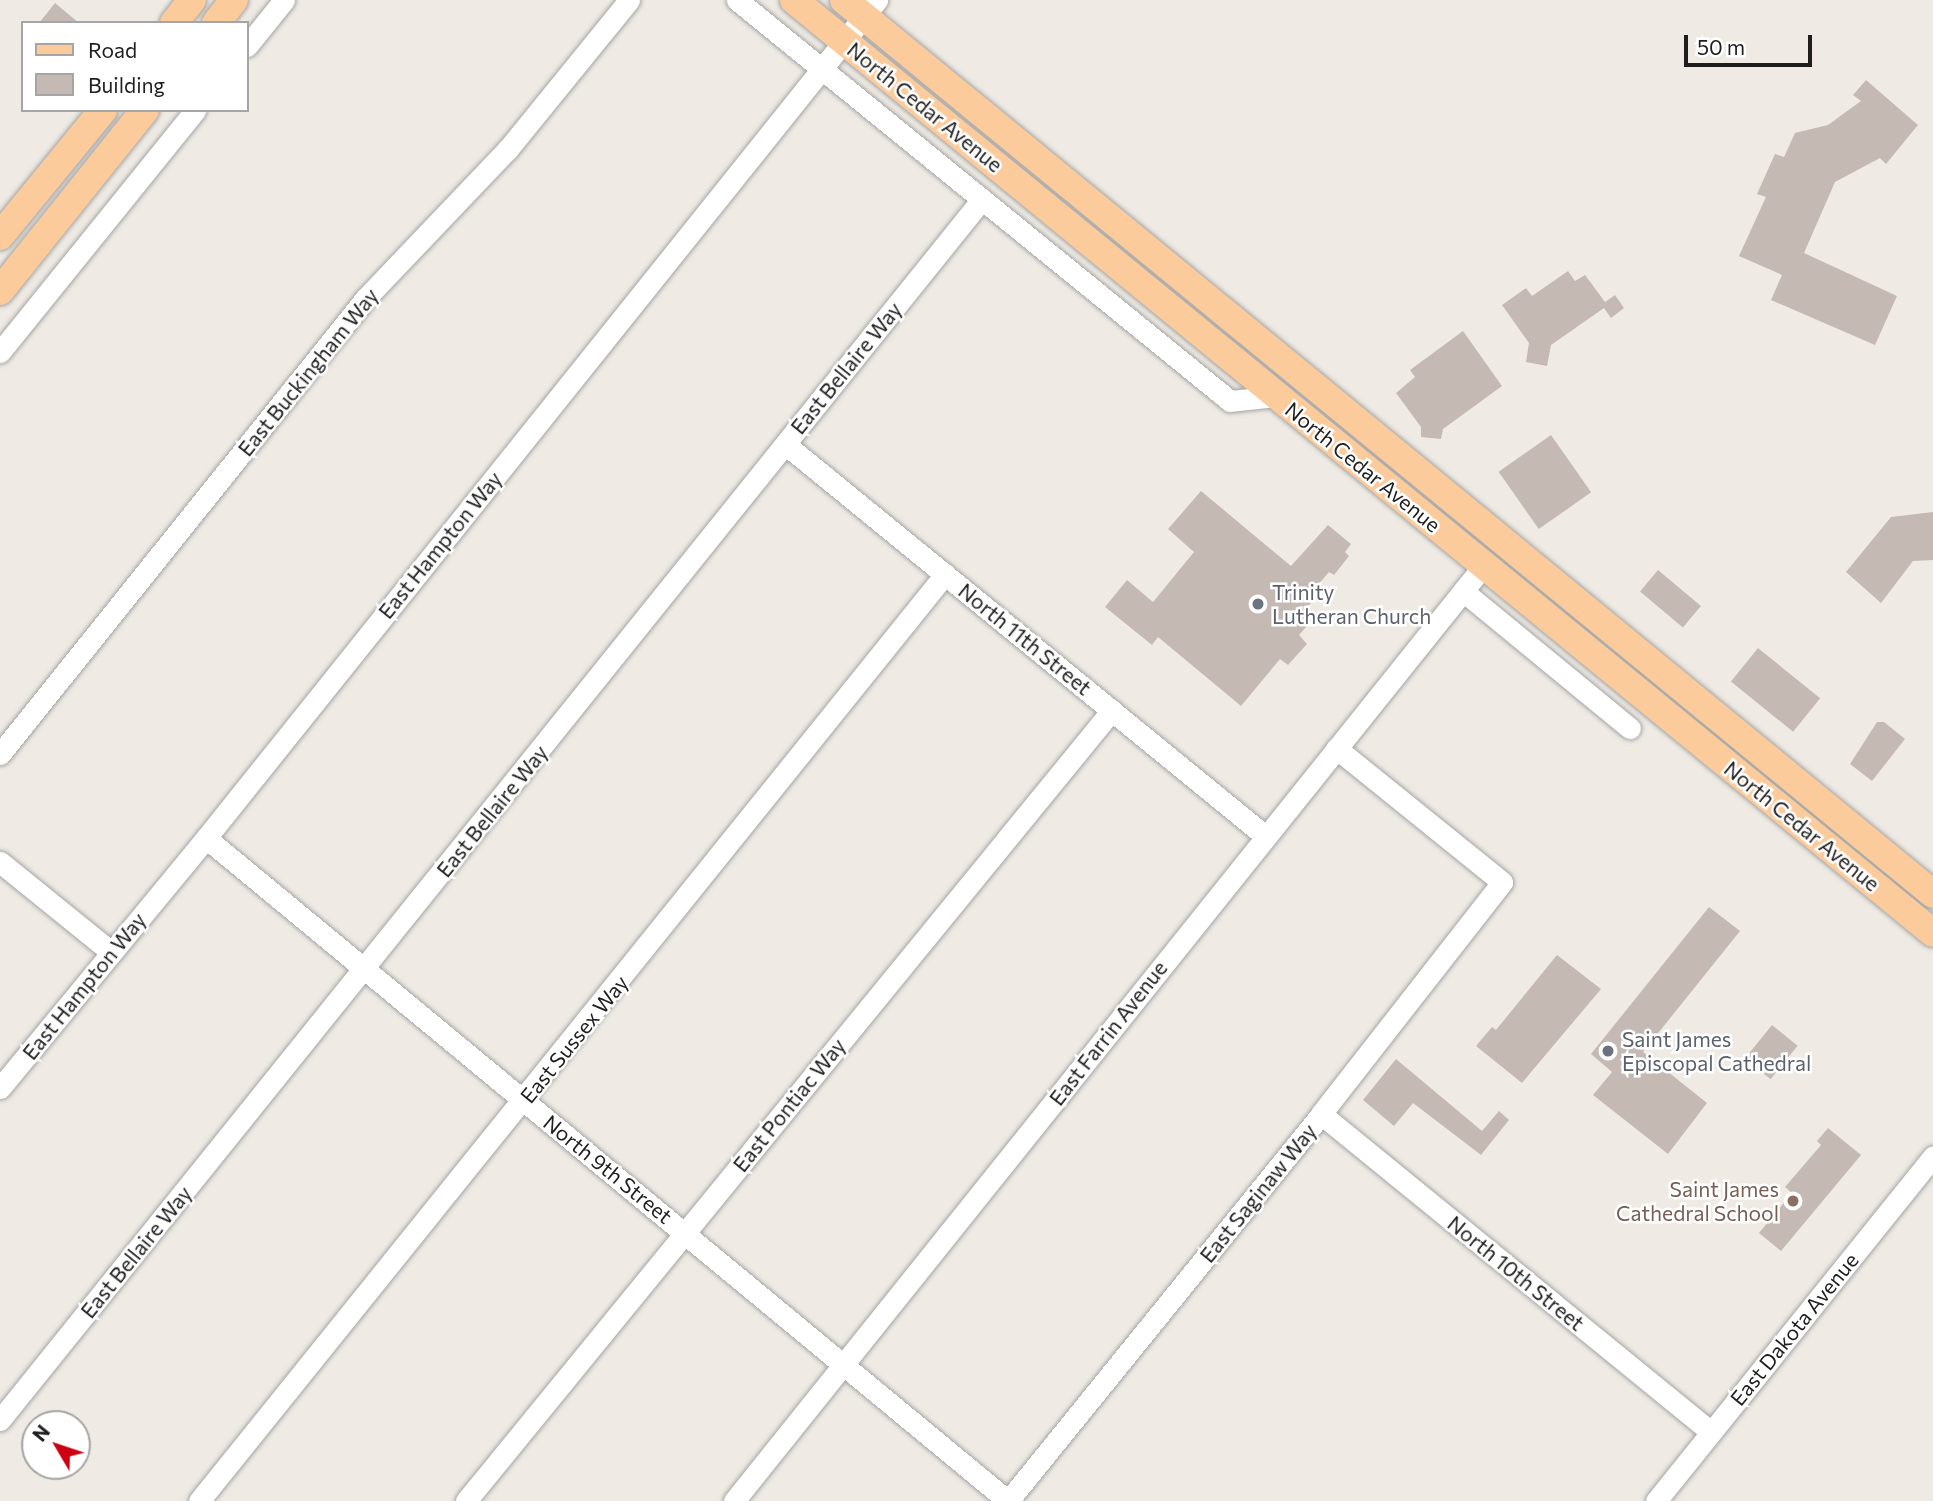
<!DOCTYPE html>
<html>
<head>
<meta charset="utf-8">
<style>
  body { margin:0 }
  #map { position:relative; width:1933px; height:1501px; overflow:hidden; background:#efebe4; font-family:Commissioner,sans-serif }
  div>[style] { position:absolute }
  .building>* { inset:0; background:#c4bab3; transform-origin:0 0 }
  .roads { filter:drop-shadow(0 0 2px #a5a5a5) drop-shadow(0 0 2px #a5a5a5) }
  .minor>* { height:21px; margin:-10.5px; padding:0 10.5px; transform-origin:10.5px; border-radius:10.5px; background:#fff }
  .major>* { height:28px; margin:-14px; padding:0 14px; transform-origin:14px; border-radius:14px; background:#fccb9c }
  .dots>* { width:19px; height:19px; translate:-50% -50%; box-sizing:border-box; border:4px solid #fff; border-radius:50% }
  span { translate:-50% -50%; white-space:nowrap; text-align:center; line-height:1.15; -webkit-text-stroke:5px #fff; paint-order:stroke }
  .street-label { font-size:21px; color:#1e1e1e }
  .worship-label { font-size:21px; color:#5b616d }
  .left { translate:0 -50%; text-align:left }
  .education-label { font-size:21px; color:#785e54 }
  .right { translate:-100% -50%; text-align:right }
  .legend { position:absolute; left:21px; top:21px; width:228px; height:91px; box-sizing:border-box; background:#fff; border:2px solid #a5a5a5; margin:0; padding:9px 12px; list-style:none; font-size:21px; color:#1e1e1e }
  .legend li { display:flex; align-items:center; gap:14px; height:35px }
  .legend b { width:35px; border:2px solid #a5a5a5 }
  .north { position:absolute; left:21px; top:1410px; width:70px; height:70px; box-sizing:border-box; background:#fff; border:2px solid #a5a5a5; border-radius:50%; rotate:309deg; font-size:19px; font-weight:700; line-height:28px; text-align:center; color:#1e1e1e }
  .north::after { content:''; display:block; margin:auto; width:24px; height:32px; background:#cc0010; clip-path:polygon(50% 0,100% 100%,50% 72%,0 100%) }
  .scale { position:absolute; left:1684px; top:35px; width:128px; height:32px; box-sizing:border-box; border:4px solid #1e1e1e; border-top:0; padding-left:9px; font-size:21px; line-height:24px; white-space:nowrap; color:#1e1e1e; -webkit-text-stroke:5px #fff; paint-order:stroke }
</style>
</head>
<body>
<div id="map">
  <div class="building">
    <i style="clip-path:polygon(55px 3px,79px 23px,39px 23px)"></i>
    <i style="clip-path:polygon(1866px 80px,1918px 125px,1886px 164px,1880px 158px,1835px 182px,1804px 253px,1897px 296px,1875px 345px,1771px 300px,1782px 275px,1739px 256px,1766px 197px,1757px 194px,1775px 154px,1784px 157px,1795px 133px,1828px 125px,1861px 101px,1853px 95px)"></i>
    <i style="clip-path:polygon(1568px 271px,1575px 281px,1585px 275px,1605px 302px,1615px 295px,1624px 308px,1611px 318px,1604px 308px,1551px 345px,1547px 366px,1526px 362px,1529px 343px,1502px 305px,1526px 288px,1532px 296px)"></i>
    <i style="clip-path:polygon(1463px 331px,1502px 386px,1443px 429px,1441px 439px,1421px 437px,1421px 427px,1396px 393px,1415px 377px,1410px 370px)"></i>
    <i style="left:1551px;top:435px;width:70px;height:64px;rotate:55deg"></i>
    <i style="clip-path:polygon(1201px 491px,1291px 566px,1328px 525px,1351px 544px,1345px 552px,1349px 556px,1334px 575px,1329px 572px,1307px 598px,1311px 603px,1306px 609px,1315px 617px,1299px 635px,1307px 644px,1288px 665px,1280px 659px,1241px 706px,1158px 637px,1152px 645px,1105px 607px,1127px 580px,1153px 602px,1194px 552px,1168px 529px)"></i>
    <i style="clip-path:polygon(1933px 512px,1933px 560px,1913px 561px,1881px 603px,1846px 572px,1891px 517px)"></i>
    <i style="left:1658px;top:570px;width:56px;height:28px;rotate:40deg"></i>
    <i style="left:1758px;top:648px;width:80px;height:43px;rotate:39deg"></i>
    <i style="clip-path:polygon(1877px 722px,1884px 722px,1905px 739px,1872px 781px,1850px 764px)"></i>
    <i style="clip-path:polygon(1709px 907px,1740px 931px,1643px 1052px,1707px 1103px,1668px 1154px,1593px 1095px,1612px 1072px,1591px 1054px)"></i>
    <i style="clip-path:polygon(1557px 955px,1601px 989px,1522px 1083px,1476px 1046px,1492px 1027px,1496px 1030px)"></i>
    <i style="left:1772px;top:1025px;width:33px;height:43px;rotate:39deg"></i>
    <i style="clip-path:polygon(1396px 1059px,1482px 1131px,1499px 1111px,1509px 1120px,1481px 1155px,1413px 1103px,1394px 1126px,1363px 1100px)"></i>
    <i style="clip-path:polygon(1828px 1128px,1861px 1155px,1781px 1251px,1759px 1233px,1792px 1193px,1785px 1187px,1821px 1145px,1817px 1141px)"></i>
  </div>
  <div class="roads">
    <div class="minor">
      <i style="left:737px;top:0;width:635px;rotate:39.12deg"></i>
      <i style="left:1230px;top:401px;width:47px;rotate:-6.1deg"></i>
      <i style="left:247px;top:46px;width:59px;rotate:-51.2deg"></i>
      <i style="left:0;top:352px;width:311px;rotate:-51.1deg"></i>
      <i style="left:785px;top:444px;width:618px;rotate:39.22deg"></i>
      <i style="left:1463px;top:591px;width:216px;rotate:39.4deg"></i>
      <i style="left:0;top:754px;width:583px;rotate:-51.26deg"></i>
      <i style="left:365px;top:299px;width:207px;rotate:-46.4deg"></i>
      <i style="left:508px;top:149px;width:192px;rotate:-50.9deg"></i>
      <i style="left:206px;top:838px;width:1041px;rotate:39.58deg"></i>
      <i style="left:1008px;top:1501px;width:498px;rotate:-51deg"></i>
      <i style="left:1321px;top:1114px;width:294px;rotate:-52deg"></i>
      <i style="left:1502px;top:882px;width:213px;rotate:-141.1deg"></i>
      <i style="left:0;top:862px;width:143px;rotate:39deg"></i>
      <i style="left:0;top:1088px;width:324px;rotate:-50.5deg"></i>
      <i style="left:206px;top:838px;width:1074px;rotate:-51.32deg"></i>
      <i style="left:1321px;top:1114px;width:503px;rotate:39.19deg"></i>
      <i style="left:0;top:1420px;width:1567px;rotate:-51.19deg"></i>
      <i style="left:199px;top:1501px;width:1190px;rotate:-51.17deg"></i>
      <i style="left:466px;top:1501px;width:1021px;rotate:-50.76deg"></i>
      <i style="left:734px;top:1501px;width:1198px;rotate:-51.3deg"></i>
      <i style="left:1656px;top:1501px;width:442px;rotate:-51.2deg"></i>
    </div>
    <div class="major">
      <i style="left:794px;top:0;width:1472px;rotate:39.32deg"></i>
      <i style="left:844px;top:0;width:1409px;rotate:39.38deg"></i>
      <i style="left:174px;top:23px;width:29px;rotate:-52deg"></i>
      <i style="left:216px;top:23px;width:29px;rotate:-52deg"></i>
      <i style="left:0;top:236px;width:163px;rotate:-50.7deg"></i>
      <i style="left:0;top:291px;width:232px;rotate:-51.3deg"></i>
    </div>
  </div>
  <div class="dots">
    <i style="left:1258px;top:604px;background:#6b7280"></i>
    <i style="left:1608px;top:1051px;background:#6b7280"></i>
    <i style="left:1793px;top:1201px;background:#8d6e63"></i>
  </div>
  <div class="street-label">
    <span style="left:925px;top:107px;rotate:39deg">North Cedar Avenue</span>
    <span style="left:846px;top:368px;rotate:-51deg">East Bellaire Way</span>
    <span style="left:308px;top:372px;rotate:-51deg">East Buckingham Way</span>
    <span style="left:1363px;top:467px;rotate:39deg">North Cedar Avenue</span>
    <span style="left:440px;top:545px;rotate:-51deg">East Hampton Way</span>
    <span style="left:1025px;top:639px;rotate:39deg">North 11th Street</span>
    <span style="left:492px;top:811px;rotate:-51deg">East Bellaire Way</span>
    <span style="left:1802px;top:826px;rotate:39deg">North Cedar Avenue</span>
    <span style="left:84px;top:986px;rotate:-51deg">East Hampton Way</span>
    <span style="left:1108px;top:1033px;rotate:-52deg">East Farrin Avenue</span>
    <span style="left:574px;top:1039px;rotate:-51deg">East Sussex Way</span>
    <span style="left:789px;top:1105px;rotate:-51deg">East Pontiac Way</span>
    <span style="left:608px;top:1169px;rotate:39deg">North 9th Street</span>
    <span style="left:1258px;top:1193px;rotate:-51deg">East Saginaw Way</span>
    <span style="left:136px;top:1252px;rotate:-51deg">East Bellaire Way</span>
    <span style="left:1516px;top:1273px;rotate:39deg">North 10th Street</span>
    <span style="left:1794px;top:1329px;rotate:-51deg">East Dakota Avenue</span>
  </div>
  <div class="worship-label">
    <span class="left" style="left:1272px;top:604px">Trinity<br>Lutheran Church</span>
    <span class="left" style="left:1622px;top:1051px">Saint James<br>Episcopal Cathedral</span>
  </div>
  <div class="education-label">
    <span class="right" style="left:1779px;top:1201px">Saint James<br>Cathedral School</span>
  </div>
  <ul class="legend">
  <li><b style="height:9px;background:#fccb9c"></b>Road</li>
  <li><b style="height:19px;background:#c4bab3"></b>Building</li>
  </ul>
  <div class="north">N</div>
  <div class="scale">50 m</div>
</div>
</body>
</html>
